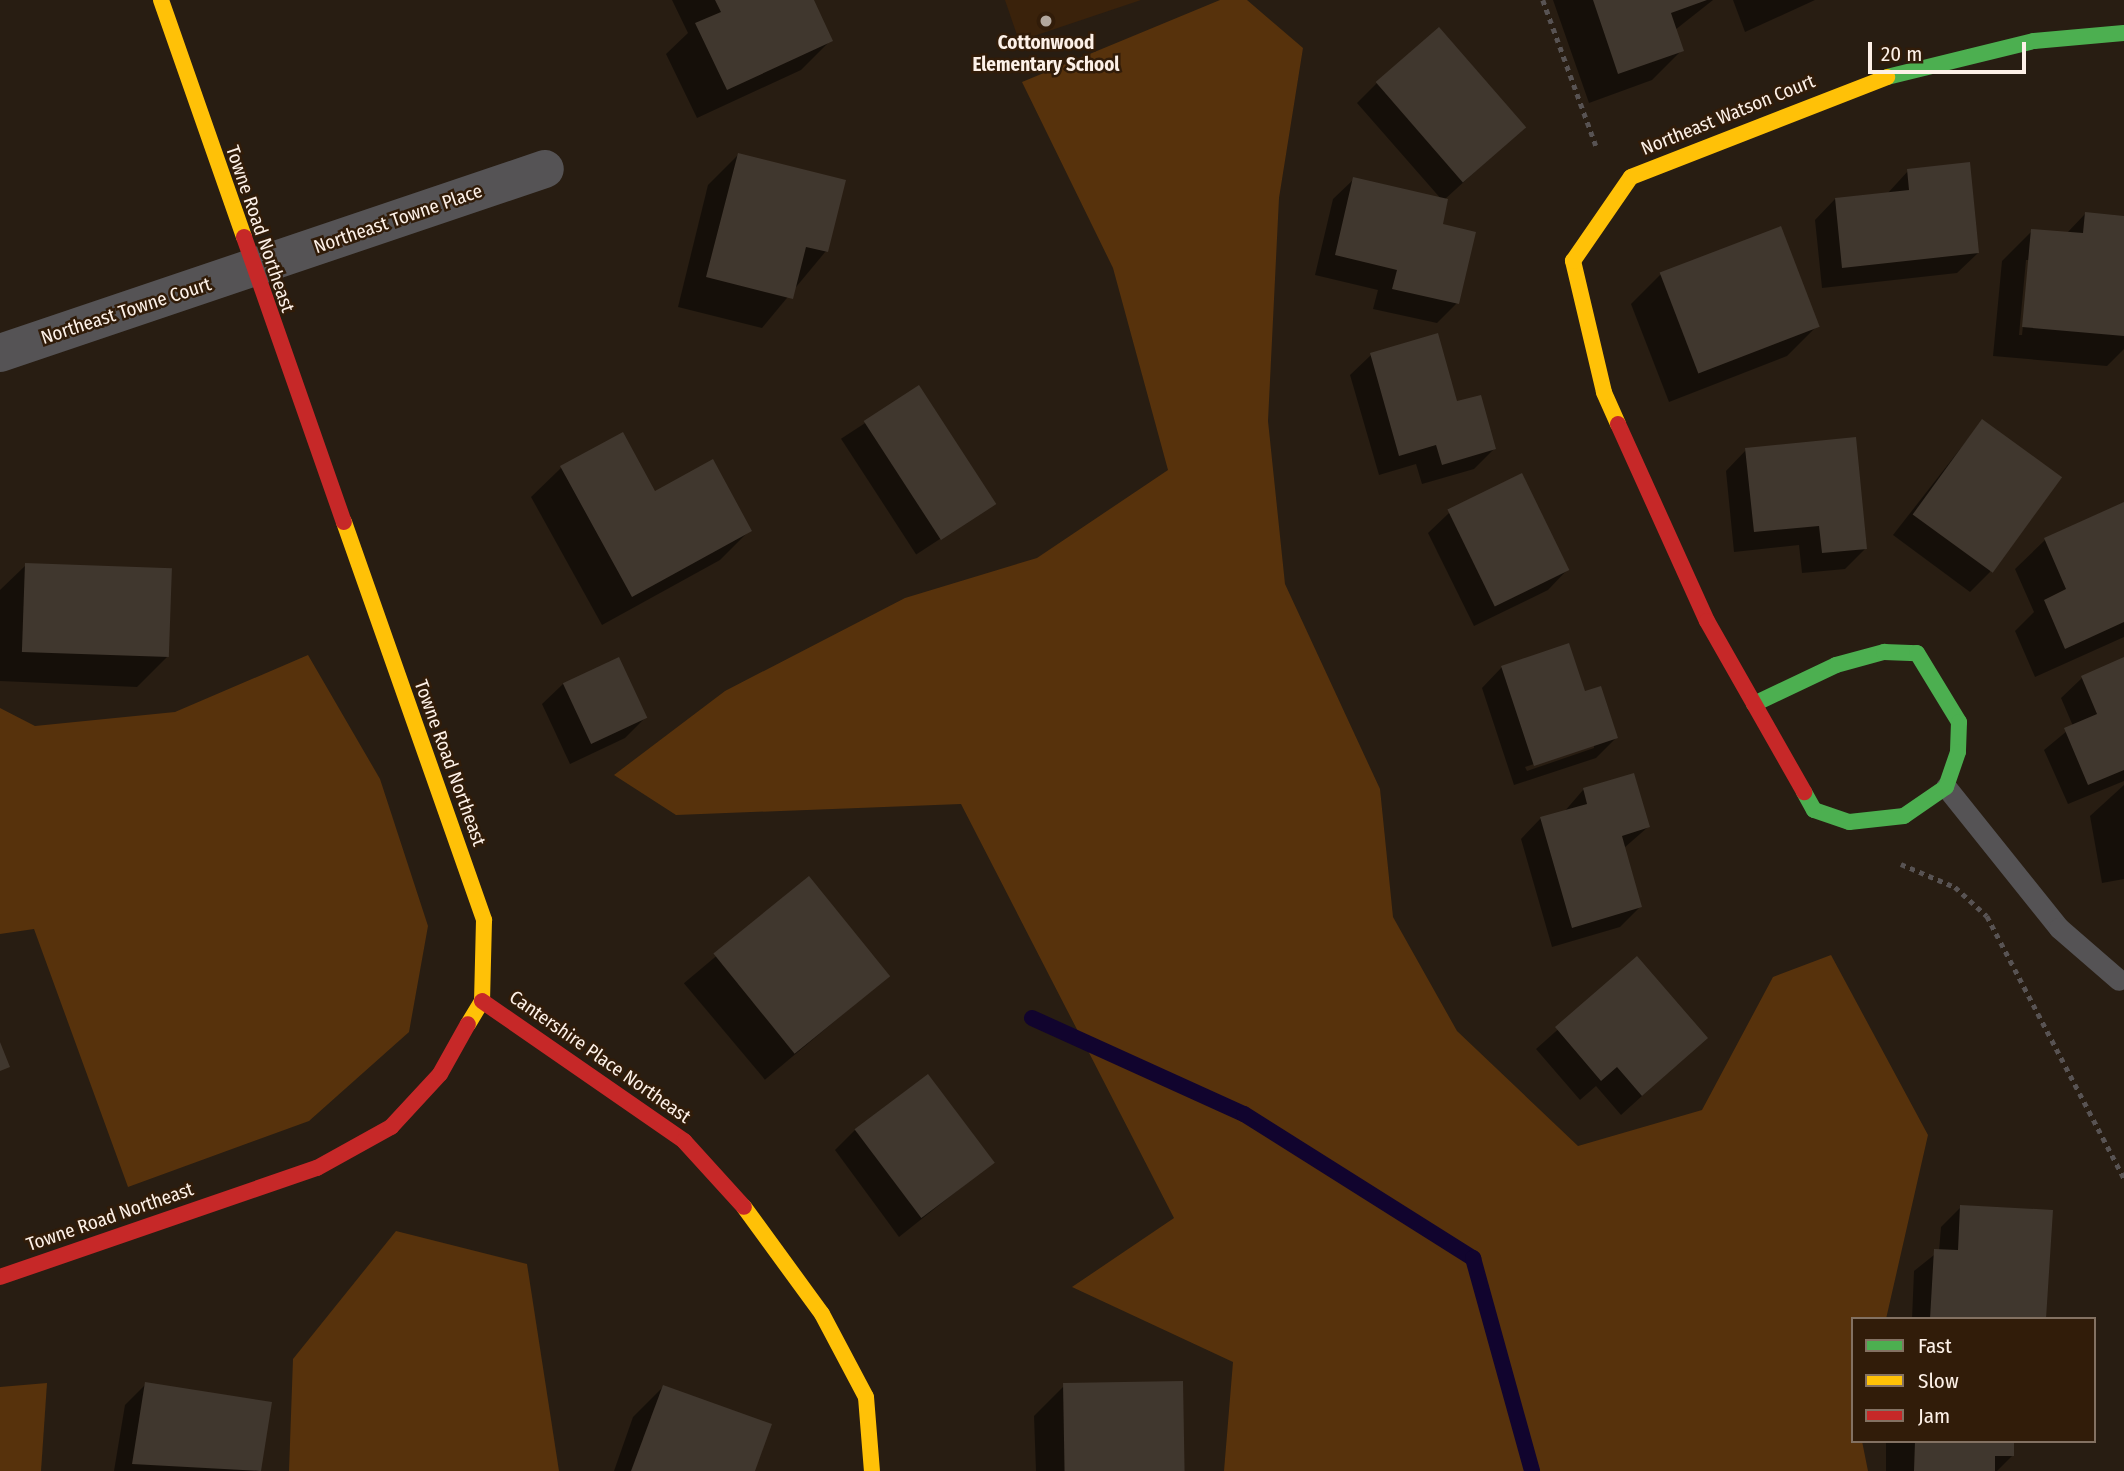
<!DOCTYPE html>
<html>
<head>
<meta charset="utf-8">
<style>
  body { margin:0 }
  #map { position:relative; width:2124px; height:1471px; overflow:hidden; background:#281d12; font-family:"Fira Sans Condensed",sans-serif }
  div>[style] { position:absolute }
  .built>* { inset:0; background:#3a220b }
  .green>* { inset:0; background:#57320c }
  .shadow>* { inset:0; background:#0007; transform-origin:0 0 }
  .stream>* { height:16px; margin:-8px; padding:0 8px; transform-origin:8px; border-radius:8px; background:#11042e }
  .building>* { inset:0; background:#40372e; transform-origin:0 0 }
  .path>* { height:4.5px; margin-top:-2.25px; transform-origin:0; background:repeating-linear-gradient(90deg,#585353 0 5px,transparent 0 10px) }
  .lane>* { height:21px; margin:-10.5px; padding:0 10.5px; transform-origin:10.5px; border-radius:10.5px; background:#555355 }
  .street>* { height:38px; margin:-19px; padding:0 19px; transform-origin:19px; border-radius:19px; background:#555355 }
  .fast>* { height:16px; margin:-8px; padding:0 8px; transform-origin:8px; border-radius:8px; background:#4caf50 }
  .slow>* { height:16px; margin:-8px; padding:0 8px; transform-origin:8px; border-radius:8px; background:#ffc107 }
  .jam>* { height:16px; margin:-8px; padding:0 8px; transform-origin:8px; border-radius:8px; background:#c62828 }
  .dots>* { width:19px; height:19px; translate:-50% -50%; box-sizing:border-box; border:4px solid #311c09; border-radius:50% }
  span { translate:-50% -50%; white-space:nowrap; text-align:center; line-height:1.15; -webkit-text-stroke:5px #311c09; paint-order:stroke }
  .poi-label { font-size:19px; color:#fdf1e8; font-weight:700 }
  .street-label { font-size:19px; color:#fdf1e8 }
  .legend { position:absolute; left:1851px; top:1317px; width:245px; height:126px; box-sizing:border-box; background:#311c09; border:2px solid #837162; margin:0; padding:9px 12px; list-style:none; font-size:21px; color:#fdf1e8 }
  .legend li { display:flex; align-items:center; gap:14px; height:35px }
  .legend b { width:35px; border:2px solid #837162 }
  .scale { position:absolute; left:1868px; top:42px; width:158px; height:32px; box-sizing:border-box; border:4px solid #fdf1e8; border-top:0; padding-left:9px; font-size:21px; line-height:24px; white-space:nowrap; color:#fdf1e8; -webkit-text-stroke:5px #311c09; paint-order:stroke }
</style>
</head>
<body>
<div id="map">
  <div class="built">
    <i style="clip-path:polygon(1005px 0,1141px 0,1019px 41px)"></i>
  </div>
  <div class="green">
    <i style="clip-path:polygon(1220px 0,1247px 0,1303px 48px,1279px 198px,1268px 421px,1285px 584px,1380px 789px,1393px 917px,1457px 1031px,1578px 1146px,1702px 1110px,1773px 977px,1831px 955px,1928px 1135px,1886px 1319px,1853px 1319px,1853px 1441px,1862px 1441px,1868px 1471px,1224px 1471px,1233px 1362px,1072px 1287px,1174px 1218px,961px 804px,676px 815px,614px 775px,725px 691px,905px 598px,1037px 558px,1168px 470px,1113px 268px,1022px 82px)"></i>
    <i style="clip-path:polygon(308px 655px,380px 779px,428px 926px,409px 1032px,309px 1121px,128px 1187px,34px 929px,0 934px,0 708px,35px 726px,175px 712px)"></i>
    <i style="clip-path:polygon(396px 1231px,527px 1264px,559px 1471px,289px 1471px,293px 1359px)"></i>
    <i style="clip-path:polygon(47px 1383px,41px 1471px,0 1471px,0 1387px)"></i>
  </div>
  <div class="shadow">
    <i style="clip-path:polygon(672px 0,812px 0,831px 40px,801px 70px,697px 118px,666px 54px,688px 33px)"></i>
    <i style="clip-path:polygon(1553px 0,1713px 0,1675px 30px,1682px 50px,1652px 80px,1589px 103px)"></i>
    <i style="clip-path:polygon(1733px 0,1815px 0,1745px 32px)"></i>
    <i style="clip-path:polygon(1377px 83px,1524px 127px,1444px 200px,1441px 226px,1457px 303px,1437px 323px,1373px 309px,1378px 290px,1315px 275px,1333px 199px,1354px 179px,1442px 200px,1357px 103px)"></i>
    <i style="clip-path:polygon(738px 155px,826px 251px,762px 328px,678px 307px,708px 185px)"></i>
    <i style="clip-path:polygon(1908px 171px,1978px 253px,1957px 273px,1822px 288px,1815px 220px,1835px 199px,1887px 194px)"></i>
    <i style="clip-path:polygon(evenodd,2085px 214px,2124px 218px,2124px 349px,2107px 366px,1993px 356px,2002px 261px,2032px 231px,2066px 234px,2085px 214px,2026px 260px,2030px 260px,2022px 335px,2019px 335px,2026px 260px)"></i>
    <i style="clip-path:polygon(1661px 274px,1817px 326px,1787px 356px,1669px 402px,1631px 304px)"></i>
    <i style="clip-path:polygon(1371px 355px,1456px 404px,1494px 449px,1474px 469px,1422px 484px,1416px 464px,1379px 475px,1350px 375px)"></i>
    <i style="left:919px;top:388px;width:138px;height:93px;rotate:57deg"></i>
    <i style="clip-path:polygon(1982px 421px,1990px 572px,1970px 592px,1893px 535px)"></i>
    <i style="clip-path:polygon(1746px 450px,1866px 548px,1845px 569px,1802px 573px,1799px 545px,1734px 552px,1726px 471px)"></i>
    <i style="clip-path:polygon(561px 468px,655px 493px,750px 530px,720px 560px,602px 625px,531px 497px)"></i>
    <i style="clip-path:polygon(2124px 504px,2124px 637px,2035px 677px,2015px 631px,2034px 612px,2015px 569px,2045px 540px)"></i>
    <i style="clip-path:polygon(1449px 513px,1568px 569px,1548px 590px,1474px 626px,1428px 533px)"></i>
    <i style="clip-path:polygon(26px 565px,167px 657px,137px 687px,0 681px,0 590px)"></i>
    <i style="clip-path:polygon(2124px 659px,2124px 781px,2068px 804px,2044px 750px,2073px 726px,2061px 698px,2082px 678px)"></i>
    <i style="clip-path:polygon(evenodd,1502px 667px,1584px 694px,1616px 738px,1596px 758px,1514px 785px,1482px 688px,1502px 667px,1594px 744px,1594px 748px,1527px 771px,1525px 767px,1594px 744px)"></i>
    <i style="clip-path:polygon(563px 684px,645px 718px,625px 738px,570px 764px,542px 704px)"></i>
    <i style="clip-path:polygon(2124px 785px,2124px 879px,2102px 883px,2090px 816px)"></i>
    <i style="clip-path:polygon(1583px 790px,1648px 827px,1624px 848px,1640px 907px,1620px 927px,1552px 947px,1521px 839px,1541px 818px,1564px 812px)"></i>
    <i style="left:808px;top:879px;width:126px;height:162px;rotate:50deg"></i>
    <i style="clip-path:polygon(1637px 959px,1706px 1038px,1621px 1115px,1596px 1086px,1580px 1100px,1536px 1049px)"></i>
    <i style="clip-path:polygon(855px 1130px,992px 1163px,899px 1237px,835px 1150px)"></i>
    <i style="clip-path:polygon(1961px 1207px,2045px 1319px,1912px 1319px,1914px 1271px,1939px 1251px,1941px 1227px)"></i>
    <i style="clip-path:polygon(146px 1384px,270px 1404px,259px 1471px,114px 1471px,125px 1405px)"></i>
    <i style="clip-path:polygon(1064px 1386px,1183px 1471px,1036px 1471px,1034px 1416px)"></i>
    <i style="clip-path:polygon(663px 1387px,753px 1471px,614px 1471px,633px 1417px)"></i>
    <i style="clip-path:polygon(1886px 1441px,2013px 1441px,2013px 1455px,1997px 1471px,1886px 1471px)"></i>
  </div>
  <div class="stream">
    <i style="left:1032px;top:1018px;width:233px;rotate:24.4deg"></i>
    <i style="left:1244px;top:1114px;width:271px;rotate:32.2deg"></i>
    <i style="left:1473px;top:1258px;width:221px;rotate:74.5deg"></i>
  </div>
  <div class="building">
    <i style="clip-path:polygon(715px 0,814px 0,833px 41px,727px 90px,695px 23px,721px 12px)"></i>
    <i style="clip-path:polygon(1593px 0,1707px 0,1671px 13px,1684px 51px,1618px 74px)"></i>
    <i style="left:1439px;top:27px;width:133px;height:84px;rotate:49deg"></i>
    <i style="clip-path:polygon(738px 153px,846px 180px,828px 252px,806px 247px,793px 299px,706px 277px)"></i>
    <i style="clip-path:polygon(1970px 162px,1979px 253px,1842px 268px,1835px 198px,1909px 190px,1907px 169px)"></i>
    <i style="clip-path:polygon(1353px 177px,1448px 199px,1443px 224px,1476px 232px,1459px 304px,1392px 289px,1397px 270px,1335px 255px)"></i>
    <i style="clip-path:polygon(2085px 212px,2124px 216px,2124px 336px,2022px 327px,2031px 229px,2083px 233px)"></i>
    <i style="left:1781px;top:226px;width:108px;height:130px;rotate:69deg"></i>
    <i style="clip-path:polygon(1438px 333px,1457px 401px,1481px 395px,1496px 449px,1442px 465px,1436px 445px,1399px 456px,1370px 353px)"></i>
    <i style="left:919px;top:385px;width:142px;height:66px;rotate:57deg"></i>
    <i style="left:1982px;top:419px;width:99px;height:118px;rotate:36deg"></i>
    <i style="clip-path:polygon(623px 432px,655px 491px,713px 459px,752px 531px,632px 597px,560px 466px)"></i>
    <i style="clip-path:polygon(1856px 437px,1867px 549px,1822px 553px,1819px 526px,1754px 532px,1745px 448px)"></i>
    <i style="left:1522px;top:473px;width:108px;height:83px;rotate:64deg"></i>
    <i style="clip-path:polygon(2124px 502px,2124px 622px,2065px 649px,2044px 600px,2066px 589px,2044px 538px)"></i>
    <i style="left:25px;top:563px;width:147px;height:89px;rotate:2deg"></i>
    <i style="clip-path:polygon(1569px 643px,1585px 691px,1601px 686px,1618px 738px,1534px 766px,1501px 666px)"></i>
    <i style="left:619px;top:657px;width:67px;height:62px;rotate:65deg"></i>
    <i style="clip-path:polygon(2124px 657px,2124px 770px,2088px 785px,2064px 728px,2097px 714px,2081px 676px)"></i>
    <i style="clip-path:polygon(1634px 773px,1650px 827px,1622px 836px,1642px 907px,1572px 928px,1540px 817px,1587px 804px,1583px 788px)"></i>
    <i style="left:809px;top:876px;width:129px;height:123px;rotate:51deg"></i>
    <i style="clip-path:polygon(1637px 956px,1708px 1038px,1642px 1096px,1617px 1067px,1601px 1081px,1555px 1027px)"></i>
    <i style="clip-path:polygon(0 1042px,10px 1067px,0 1071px)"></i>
    <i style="left:928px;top:1074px;width:111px;height:92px;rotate:53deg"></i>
    <i style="clip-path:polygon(1960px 1205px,2053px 1210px,2046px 1319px,1930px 1319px,1934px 1249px,1958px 1250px)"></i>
    <i style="left:1183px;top:1381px;width:90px;height:120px;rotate:89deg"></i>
    <i style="clip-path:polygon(145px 1382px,272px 1402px,261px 1471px,132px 1464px)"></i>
    <i style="clip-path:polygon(663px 1385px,772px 1424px,755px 1471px,631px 1471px)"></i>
    <i style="clip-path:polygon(1915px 1441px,2014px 1441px,2014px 1456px,1995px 1456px,1995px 1471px,1914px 1471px)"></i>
  </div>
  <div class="path">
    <i style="left:1543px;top:0;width:155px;rotate:70deg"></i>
    <i style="left:1901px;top:864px;width:59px;rotate:23.1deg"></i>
    <i style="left:1955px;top:887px;width:43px;rotate:42.2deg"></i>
    <i style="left:1987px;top:916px;width:296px;rotate:62.4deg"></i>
  </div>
  <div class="lane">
    <i style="left:1946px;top:787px;width:181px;rotate:51.3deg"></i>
    <i style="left:2059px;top:928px;width:79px;rotate:40.9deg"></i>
  </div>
  <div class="street">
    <i style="left:0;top:353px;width:575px;rotate:-18.66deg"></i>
  </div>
  <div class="fast">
    <i style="left:1887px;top:77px;width:151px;rotate:-13.8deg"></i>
    <i style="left:2034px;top:41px;width:90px;rotate:-5.1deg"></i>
    <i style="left:1754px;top:704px;width:91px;rotate:-25.4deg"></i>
    <i style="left:1836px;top:665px;width:50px;rotate:-15.2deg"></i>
    <i style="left:1884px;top:652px;width:33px;rotate:2deg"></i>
    <i style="left:1917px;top:653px;width:81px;rotate:58.7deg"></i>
    <i style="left:1959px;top:722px;width:30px;rotate:92deg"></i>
    <i style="left:1958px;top:752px;width:37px;rotate:109deg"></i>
    <i style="left:1946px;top:787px;width:51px;rotate:145.4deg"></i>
    <i style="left:1904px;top:816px;width:55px;rotate:173.8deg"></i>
    <i style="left:1849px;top:822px;width:37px;rotate:-161deg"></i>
    <i style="left:1814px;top:810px;width:21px;rotate:-119deg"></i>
  </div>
  <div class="slow">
    <i style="left:161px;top:0;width:251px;rotate:70.7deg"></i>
    <i style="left:1618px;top:424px;width:35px;rotate:-114deg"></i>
    <i style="left:1604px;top:392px;width:135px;rotate:-103.3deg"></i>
    <i style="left:1573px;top:261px;width:102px;rotate:-55.4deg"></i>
    <i style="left:1631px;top:177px;width:275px;rotate:-21.3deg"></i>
    <i style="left:344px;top:522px;width:422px;rotate:70.6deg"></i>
    <i style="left:484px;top:920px;width:81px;rotate:91.4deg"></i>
    <i style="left:482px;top:1001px;width:27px;rotate:121deg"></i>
    <i style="left:744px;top:1207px;width:132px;rotate:53.9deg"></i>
    <i style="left:822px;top:1314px;width:94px;rotate:62.1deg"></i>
    <i style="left:866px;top:1397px;width:74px;rotate:85.4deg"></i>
  </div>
  <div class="jam">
    <i style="left:244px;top:237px;width:302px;rotate:70.7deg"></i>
    <i style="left:1618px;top:424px;width:216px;rotate:65.7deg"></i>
    <i style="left:1707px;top:621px;width:197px;rotate:60.4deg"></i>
    <i style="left:482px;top:1001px;width:246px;rotate:34.7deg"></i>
    <i style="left:684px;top:1141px;width:89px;rotate:47.7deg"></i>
    <i style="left:0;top:1277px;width:335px;rotate:-19deg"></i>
    <i style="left:317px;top:1168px;width:85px;rotate:-29deg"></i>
    <i style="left:391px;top:1127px;width:72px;rotate:-47.2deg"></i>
    <i style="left:440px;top:1074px;width:57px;rotate:-60.8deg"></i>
  </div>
  <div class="dots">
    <i style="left:1046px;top:21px;background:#b2a79d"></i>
  </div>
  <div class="poi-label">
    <span style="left:1046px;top:54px">Cottonwood<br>Elementary School</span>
  </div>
  <div class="street-label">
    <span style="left:1728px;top:115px;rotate:-22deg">Northeast Watson Court</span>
    <span style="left:398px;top:219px;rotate:-19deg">Northeast Towne Place</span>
    <span style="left:260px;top:229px;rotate:71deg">Towne Road Northeast</span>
    <span style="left:126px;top:311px;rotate:-18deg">Northeast Towne Court</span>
    <span style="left:450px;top:763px;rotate:70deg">Towne Road Northeast</span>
    <span style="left:600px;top:1057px;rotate:35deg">Cantershire Place Northeast</span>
    <span style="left:110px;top:1217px;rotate:-19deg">Towne Road Northeast</span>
  </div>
  <ul class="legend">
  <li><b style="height:9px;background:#4caf50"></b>Fast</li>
  <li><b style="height:9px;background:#ffc107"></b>Slow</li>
  <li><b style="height:9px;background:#c62828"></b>Jam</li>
  </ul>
  <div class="scale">20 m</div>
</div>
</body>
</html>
